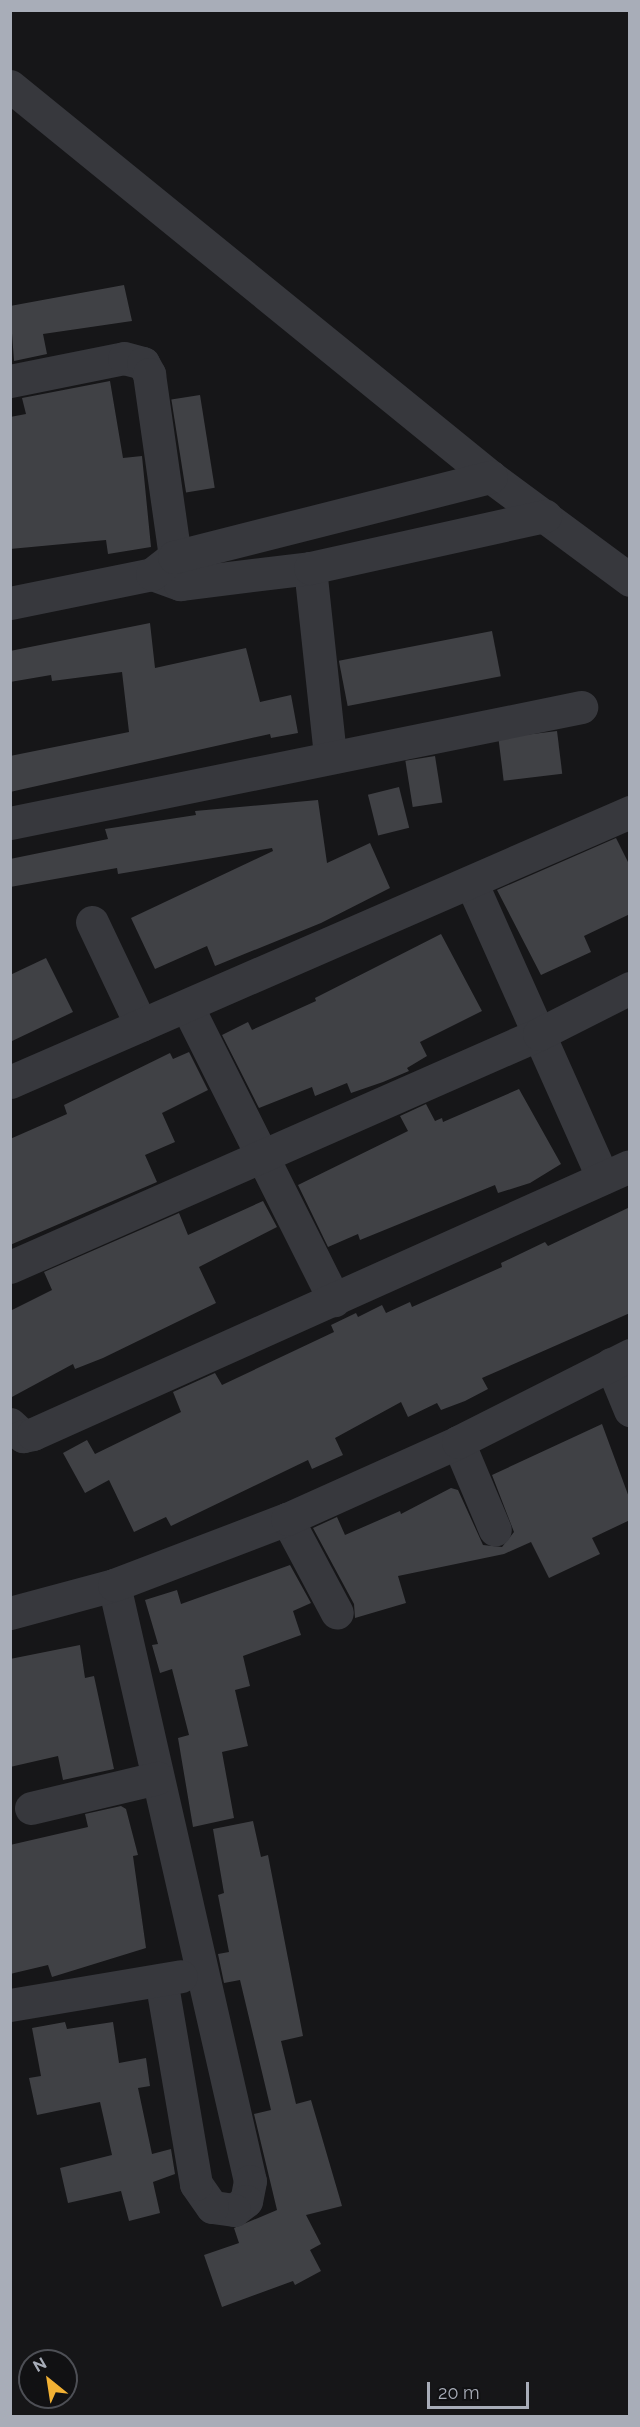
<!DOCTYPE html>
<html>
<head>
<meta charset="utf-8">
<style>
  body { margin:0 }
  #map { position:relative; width:640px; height:2427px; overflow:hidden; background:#161618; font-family:Raleway,sans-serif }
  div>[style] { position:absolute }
  .building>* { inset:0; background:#404145; transform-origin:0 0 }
  .street>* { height:33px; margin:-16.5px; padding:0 16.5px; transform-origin:16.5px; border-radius:16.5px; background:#37383d }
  span { translate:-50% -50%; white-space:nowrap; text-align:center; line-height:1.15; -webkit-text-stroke:6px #111113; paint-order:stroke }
  .frame { position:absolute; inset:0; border:12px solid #a8adb8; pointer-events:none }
  .north { position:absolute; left:18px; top:2349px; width:60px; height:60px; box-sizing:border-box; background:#111113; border:2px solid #4d4f55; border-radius:50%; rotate:330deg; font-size:16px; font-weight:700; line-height:24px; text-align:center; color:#a8adb8 }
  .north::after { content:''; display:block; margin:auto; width:21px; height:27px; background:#f2b134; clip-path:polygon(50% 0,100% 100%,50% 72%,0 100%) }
  .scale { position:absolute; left:427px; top:2382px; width:102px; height:27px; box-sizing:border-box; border:3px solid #a8adb8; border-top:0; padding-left:8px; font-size:18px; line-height:21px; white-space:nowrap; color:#a8adb8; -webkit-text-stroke:4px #111113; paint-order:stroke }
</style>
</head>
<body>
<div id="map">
  <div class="building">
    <i style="clip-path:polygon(124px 285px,132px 321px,43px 334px,47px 354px,14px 361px,10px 306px)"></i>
    <i style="clip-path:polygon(110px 381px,123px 458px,142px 456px,151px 547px,108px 554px,106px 540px,10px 549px,10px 417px,26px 414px,22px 398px)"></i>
    <i style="left:200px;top:395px;width:94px;height:29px;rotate:81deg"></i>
    <i style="clip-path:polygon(150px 623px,155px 668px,246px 648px,260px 702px,291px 695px,298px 733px,271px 738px,270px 734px,10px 792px,10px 756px,129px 732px,122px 672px,52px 681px,51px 675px,10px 682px,10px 651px)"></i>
    <i style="left:492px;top:631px;width:46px;height:156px;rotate:79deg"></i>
    <i style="left:557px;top:731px;width:43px;height:59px;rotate:83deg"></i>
    <i style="left:435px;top:756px;width:47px;height:30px;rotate:81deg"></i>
    <i style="left:399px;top:787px;width:42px;height:32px;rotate:76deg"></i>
    <i style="clip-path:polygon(318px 800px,327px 863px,370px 843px,390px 888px,321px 923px,215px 966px,207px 946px,155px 969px,131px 918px,273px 851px,272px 848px,118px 874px,117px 868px,10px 887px,10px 859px,108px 839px,105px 829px,196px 815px,195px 811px)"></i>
    <i style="clip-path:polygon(616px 838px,630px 866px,630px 914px,584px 936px,591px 952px,541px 975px,497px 890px)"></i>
    <i style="clip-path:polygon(441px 934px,482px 1011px,420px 1042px,427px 1056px,407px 1068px,409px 1071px,383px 1082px,351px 1093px,347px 1083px,315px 1096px,312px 1087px,259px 1108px,222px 1035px,248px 1022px,252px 1030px,316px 1001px,315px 998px)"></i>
    <i style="clip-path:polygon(46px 958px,73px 1012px,10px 1042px,10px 975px)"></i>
    <i style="clip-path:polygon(189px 1052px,208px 1090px,162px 1113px,175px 1142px,145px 1155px,157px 1182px,10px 1245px,10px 1139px,67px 1114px,64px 1105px,170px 1053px,173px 1059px)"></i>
    <i style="clip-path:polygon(519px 1089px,561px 1164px,530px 1183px,498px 1193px,495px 1185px,360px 1240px,358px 1234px,328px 1247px,298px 1185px,408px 1131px,400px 1116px,426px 1104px,435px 1121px,442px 1118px,443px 1122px)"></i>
    <i style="clip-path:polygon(263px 1201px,277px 1227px,199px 1267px,216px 1303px,103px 1358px,75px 1369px,73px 1364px,10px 1398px,10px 1311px,52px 1290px,44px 1272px,179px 1213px,188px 1235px)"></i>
    <i style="clip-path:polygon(630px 1207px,630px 1313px,482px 1378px,488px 1389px,465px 1401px,441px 1410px,437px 1403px,408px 1417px,401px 1402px,335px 1438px,343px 1455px,312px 1469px,308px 1460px,171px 1526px,166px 1517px,134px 1532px,109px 1480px,85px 1493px,63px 1453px,87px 1440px,95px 1454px,181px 1412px,173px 1392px,215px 1373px,222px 1385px,334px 1332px,331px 1325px,356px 1313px,358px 1317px,382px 1305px,386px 1313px,410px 1302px,412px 1307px,502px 1267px,501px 1263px,545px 1242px,548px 1246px)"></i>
    <i style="clip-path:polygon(602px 1424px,630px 1500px,630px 1520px,592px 1538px,600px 1554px,549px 1578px,531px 1542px,504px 1554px,398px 1576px,406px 1603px,355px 1618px,354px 1604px,313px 1528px,337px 1517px,345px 1535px,400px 1511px,401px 1514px,451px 1488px,458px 1490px,483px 1545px,502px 1547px,514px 1532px,492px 1475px)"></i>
    <i style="clip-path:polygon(290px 1565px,311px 1603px,293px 1611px,301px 1635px,243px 1656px,250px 1686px,235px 1690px,248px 1746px,222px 1752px,234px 1818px,193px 1827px,178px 1738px,189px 1735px,172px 1669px,160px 1673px,152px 1645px,158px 1644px,145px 1600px,177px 1590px,181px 1604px)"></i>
    <i style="clip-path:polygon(80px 1645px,85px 1678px,94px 1676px,114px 1769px,63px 1780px,58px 1756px,10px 1767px,10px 1659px)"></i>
    <i style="clip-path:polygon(121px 1806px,126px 1809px,138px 1855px,133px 1856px,146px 1948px,52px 1977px,48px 1965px,10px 1974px,10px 1845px,88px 1827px,85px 1814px)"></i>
    <i style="clip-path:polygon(253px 1821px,261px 1857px,268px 1855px,303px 2036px,281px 2041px,296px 2104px,311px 2100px,342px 2206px,306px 2215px,321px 2244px,310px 2250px,321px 2271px,295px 2285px,293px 2281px,222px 2307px,204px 2255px,239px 2243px,234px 2228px,277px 2210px,254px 2114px,271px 2110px,240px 1980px,224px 1983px,218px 1954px,229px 1952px,218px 1895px,224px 1893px,213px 1829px)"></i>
    <i style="clip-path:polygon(65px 2022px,67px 2029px,113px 2022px,119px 2063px,146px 2058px,150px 2086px,138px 2088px,152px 2154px,171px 2149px,175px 2174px,153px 2182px,160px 2213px,129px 2221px,121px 2191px,68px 2203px,60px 2168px,112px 2155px,100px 2102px,37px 2115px,29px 2078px,41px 2076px,32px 2028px)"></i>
  </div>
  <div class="street">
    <i style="left:10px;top:86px;width:620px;rotate:39.11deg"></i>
    <i style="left:491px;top:477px;width:173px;rotate:36.5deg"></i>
    <i style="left:10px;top:381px;width:116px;rotate:-11.4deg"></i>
    <i style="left:124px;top:358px;width:20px;rotate:15deg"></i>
    <i style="left:143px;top:363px;width:13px;rotate:61deg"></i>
    <i style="left:149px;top:374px;width:207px;rotate:81.9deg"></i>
    <i style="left:310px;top:568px;width:189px;rotate:83.9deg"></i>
    <i style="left:152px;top:574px;width:30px;rotate:20deg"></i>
    <i style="left:180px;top:584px;width:131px;rotate:-7deg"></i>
    <i style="left:310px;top:568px;width:241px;rotate:-12.5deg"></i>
    <i style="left:10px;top:603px;width:145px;rotate:-11.5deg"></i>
    <i style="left:152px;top:574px;width:28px;rotate:-38deg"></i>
    <i style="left:174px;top:557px;width:327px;rotate:-14.2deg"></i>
    <i style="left:10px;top:823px;width:583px;rotate:-11.48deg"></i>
    <i style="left:471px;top:882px;width:324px;rotate:66deg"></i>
    <i style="left:92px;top:922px;width:114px;rotate:64.6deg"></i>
    <i style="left:187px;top:1006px;width:329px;rotate:63.4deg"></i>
    <i style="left:10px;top:1082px;width:676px;rotate:-23.53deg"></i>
    <i style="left:10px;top:1267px;width:578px;rotate:-23.77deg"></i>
    <i style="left:539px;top:1034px;width:102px;rotate:-26.8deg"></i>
    <i style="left:611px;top:1364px;width:50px;rotate:67.6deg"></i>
    <i style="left:10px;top:1424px;width:18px;rotate:43deg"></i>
    <i style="left:23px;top:1436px;width:10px;rotate:-11deg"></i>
    <i style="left:33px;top:1434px;width:654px;rotate:-24.18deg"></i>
    <i style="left:458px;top:1442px;width:95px;rotate:67.2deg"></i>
    <i style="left:287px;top:1519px;width:106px;rotate:62deg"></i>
    <i style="left:114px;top:1585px;width:611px;rotate:77.15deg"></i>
    <i style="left:250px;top:2181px;width:20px;rotate:101deg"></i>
    <i style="left:246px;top:2201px;width:15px;rotate:143deg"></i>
    <i style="left:234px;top:2210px;width:22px;rotate:-172deg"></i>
    <i style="left:212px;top:2207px;width:28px;rotate:-125deg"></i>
    <i style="left:196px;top:2184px;width:207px;rotate:-99.7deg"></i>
    <i style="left:10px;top:1613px;width:108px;rotate:-15.1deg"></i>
    <i style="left:114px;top:1585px;width:185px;rotate:-20.9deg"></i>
    <i style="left:287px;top:1519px;width:188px;rotate:-24.2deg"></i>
    <i style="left:458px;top:1442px;width:193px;rotate:-26.8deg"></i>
    <i style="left:31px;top:1808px;width:130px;rotate:-13.4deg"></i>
    <i style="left:10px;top:2005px;width:173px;rotate:-9.6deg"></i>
  </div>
  <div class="frame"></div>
  <div class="north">N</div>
  <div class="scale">20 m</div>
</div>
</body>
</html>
